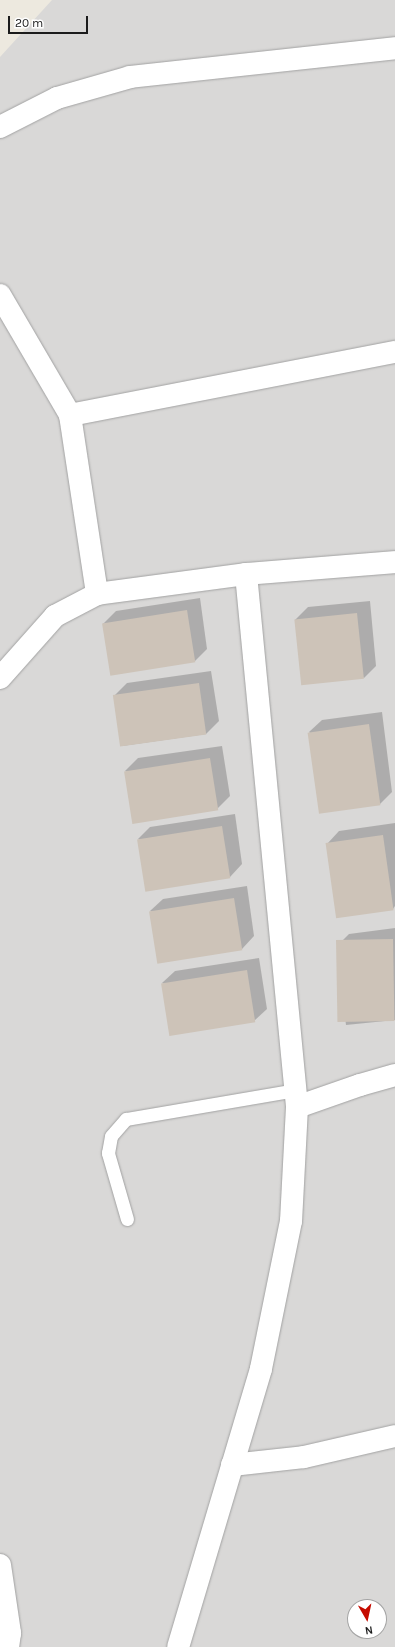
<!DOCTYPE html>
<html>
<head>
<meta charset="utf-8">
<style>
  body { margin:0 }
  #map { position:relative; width:395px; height:1647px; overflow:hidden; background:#ede9df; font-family:Karla,sans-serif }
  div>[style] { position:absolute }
  .residential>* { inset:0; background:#d9d8d7 }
  .shadow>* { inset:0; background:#0003 }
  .building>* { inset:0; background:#cdc3b8; transform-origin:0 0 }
  .roads { filter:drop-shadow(0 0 1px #a2a2a2) drop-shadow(0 0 1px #a2a2a2) }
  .lane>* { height:13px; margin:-6.5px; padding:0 6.5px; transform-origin:6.5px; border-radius:6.5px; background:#fff }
  .street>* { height:22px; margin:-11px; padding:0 11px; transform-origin:11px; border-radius:11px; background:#fff }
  span { translate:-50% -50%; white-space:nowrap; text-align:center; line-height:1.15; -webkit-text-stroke:3px #fff; paint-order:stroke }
  .north { position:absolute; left:347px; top:1599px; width:40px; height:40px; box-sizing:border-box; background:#fff; border:1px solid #a4a4a4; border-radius:50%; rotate:171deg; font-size:11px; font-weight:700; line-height:16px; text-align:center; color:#1b1b1b }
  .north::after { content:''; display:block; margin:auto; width:14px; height:18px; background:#c50b00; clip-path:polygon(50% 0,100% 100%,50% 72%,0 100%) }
  .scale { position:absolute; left:8px; top:16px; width:80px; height:18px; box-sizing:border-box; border:2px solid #1b1b1b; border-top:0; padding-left:5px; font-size:12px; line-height:14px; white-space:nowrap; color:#1b1b1b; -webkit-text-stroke:3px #fff; paint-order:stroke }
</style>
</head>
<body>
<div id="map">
  <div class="residential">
    <i style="clip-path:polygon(evenodd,52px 0,395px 0,395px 1647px,0 1647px,0 57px,52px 0,355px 1607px,379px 1607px,379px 1631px,355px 1631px,355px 1607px)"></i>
  </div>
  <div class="shadow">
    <i style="clip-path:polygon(200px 598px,207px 649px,195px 661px,103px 624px,116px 611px)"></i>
    <i style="clip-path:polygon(370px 601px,376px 666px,364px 678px,295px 620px,308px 607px)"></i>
    <i style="clip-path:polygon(211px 671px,219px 721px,206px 734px,122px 746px,114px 696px,127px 683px)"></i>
    <i style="clip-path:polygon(382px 712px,392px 792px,380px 804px,309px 732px,322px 720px)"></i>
    <i style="clip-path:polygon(222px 746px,230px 796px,217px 809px,125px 771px,138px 758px)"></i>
    <i style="clip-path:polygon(235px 814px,242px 864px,230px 877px,138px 839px,150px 827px)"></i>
    <i style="clip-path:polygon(395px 823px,395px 906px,393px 909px,327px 844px,339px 831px)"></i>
    <i style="clip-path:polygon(247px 886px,254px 936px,242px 949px,150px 911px,163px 899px)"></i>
    <i style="clip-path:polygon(395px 928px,395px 1020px,346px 1025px,337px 946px,349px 934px)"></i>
    <i style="clip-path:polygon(259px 958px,267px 1009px,254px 1021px,162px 983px,175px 971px)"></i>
  </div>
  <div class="building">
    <i style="left:187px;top:610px;width:53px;height:86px;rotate:81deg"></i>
    <i style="left:357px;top:613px;width:66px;height:63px;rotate:84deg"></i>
    <i style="left:199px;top:683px;width:52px;height:87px;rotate:82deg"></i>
    <i style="left:369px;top:724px;width:82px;height:62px;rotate:82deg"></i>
    <i style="left:210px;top:758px;width:53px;height:87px;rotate:81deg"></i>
    <i style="left:222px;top:826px;width:53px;height:86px;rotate:81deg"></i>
    <i style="left:383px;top:835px;width:76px;height:58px;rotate:82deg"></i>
    <i style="left:234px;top:898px;width:53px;height:86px;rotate:81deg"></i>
    <i style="left:393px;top:939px;width:82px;height:57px;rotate:89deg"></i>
    <i style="left:247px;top:970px;width:53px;height:87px;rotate:81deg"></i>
  </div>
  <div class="roads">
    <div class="lane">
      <i style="left:127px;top:1219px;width:69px;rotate:-106.1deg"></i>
      <i style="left:108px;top:1153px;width:17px;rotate:-80deg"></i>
      <i style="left:111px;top:1136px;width:23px;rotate:-49deg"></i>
      <i style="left:126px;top:1119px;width:171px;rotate:-9.7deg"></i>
    </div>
    <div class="street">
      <i style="left:0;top:127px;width:64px;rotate:-27deg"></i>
      <i style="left:57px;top:98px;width:76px;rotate:-16deg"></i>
      <i style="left:130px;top:77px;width:267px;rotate:-6.2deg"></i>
      <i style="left:0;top:295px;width:139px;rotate:59.7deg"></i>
      <i style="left:70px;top:415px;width:181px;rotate:81.4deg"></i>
      <i style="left:70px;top:415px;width:331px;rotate:-11deg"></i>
      <i style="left:246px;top:574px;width:149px;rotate:-4.6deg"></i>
      <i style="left:0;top:678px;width:83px;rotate:-48.4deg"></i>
      <i style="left:55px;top:616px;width:47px;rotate:-27.6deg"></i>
      <i style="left:97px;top:594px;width:150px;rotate:-7.6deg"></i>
      <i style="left:246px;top:574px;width:535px;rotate:84.53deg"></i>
      <i style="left:297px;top:1107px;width:114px;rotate:93deg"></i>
      <i style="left:291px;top:1221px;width:151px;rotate:101.5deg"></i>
      <i style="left:261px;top:1369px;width:290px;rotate:106.6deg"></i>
      <i style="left:297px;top:1107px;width:67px;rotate:-19.2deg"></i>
      <i style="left:360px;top:1085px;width:36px;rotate:-16deg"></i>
      <i style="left:232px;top:1465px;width:72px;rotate:-6.3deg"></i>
      <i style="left:304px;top:1457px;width:93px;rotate:-13deg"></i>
      <i style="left:0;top:1565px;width:69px;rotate:81.6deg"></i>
      <i style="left:10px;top:1633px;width:14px;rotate:98deg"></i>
    </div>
  </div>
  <div class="north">N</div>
  <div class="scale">20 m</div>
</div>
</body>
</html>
